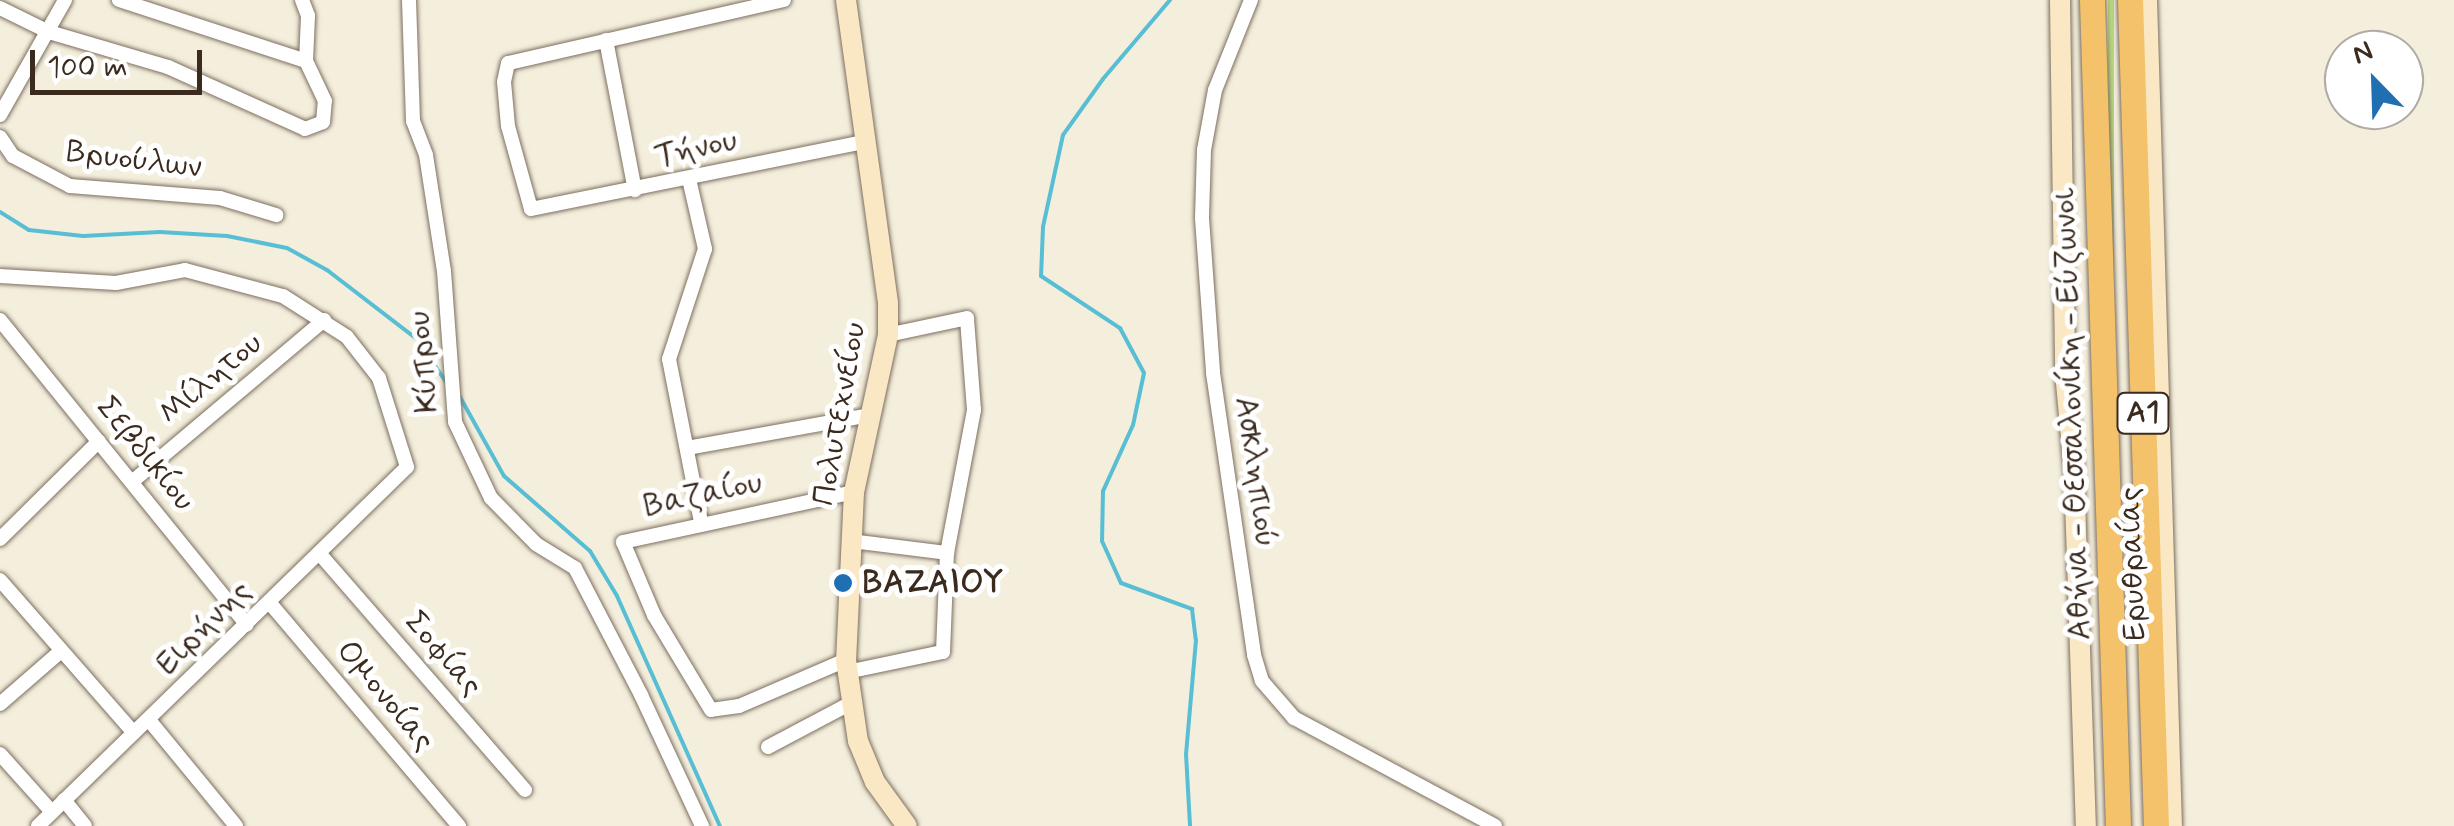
<!DOCTYPE html>
<html>
<head>
<meta charset="utf-8">
<style>
  body { margin:0 }
  #map { position:relative; width:2454px; height:826px; overflow:hidden; background:#f4eedc; font-family:Mynerve,sans-serif }
  div>[style] { position:absolute }
  .green>* { inset:0; background:#b6d77e; transform-origin:0 0 }
  .stream>* { height:4px; margin:-2px; padding:0 2px; transform-origin:2px; border-radius:2px; background:#57bed4 }
  .roads { filter:drop-shadow(0 0 2px #7c6f60) drop-shadow(0 0 2px #7c6f60) }
  .street>* { height:14px; margin:-7px; padding:0 7px; transform-origin:7px; border-radius:7px; background:#fff }
  .secondary>* { height:20px; margin:-10px; padding:0 10px; transform-origin:10px; border-radius:10px; background:#fae7c3 }
  .highway>* { height:25px; margin:-12.5px; padding:0 12.5px; transform-origin:12.5px; border-radius:12.5px; background:#f3c26a }
  .dots>* { width:28px; height:28px; translate:-50% -50%; box-sizing:border-box; border:5px solid #fff; border-radius:50% }
  span { translate:-50% -50%; white-space:nowrap; text-align:center; line-height:1.15; -webkit-text-stroke:10px #fff; paint-order:stroke }
  .shield-label span { padding:2px 8px; background:#fff; border:2px solid; border-radius:8px; -webkit-text-stroke-width:0 }
  .shield-label { font-size:30px; color:#3b2a1e; font-weight:700 }
  .street-label { font-size:32px; color:#3b2a1e }
  .poi-label { font-size:32px; color:#3b2a1e; font-weight:700 }
  .left { translate:0 -50%; text-align:left }
  .north { position:absolute; left:2324px; top:30px; width:100px; height:100px; box-sizing:border-box; background:#fff; border:2px solid #b1aaa5; border-radius:50%; rotate:337deg; font-size:28px; font-weight:700; line-height:40px; text-align:center; color:#3b2a1e }
  .north::after { content:''; display:block; margin:auto; width:35px; height:45px; background:#1f6fb2; clip-path:polygon(50% 0,100% 100%,50% 72%,0 100%) }
  .scale { position:absolute; left:30px; top:50px; width:172px; height:45px; box-sizing:border-box; border:5px solid #3b2a1e; border-top:0; padding-left:12px; font-size:30px; line-height:35px; white-space:nowrap; color:#3b2a1e; -webkit-text-stroke:8px #fff; paint-order:stroke }
</style>
</head>
<body>
<div id="map">
  <div class="green">
    <i style="left:2108px;top:0;width:6px;height:826px"></i>
  </div>
  <div class="stream">
    <i style="left:1170px;top:0;width:104px;rotate:130.3deg"></i>
    <i style="left:1103px;top:79px;width:69px;rotate:125.5deg"></i>
    <i style="left:1063px;top:135px;width:94px;rotate:102.3deg"></i>
    <i style="left:1043px;top:227px;width:49px;rotate:92.3deg"></i>
    <i style="left:1041px;top:276px;width:95px;rotate:33.4deg"></i>
    <i style="left:1120px;top:328px;width:51px;rotate:61.9deg"></i>
    <i style="left:1144px;top:373px;width:53px;rotate:101.9deg"></i>
    <i style="left:1133px;top:425px;width:72px;rotate:114.4deg"></i>
    <i style="left:1103px;top:491px;width:50px;rotate:91.1deg"></i>
    <i style="left:1102px;top:541px;width:46px;rotate:65.7deg"></i>
    <i style="left:1121px;top:583px;width:76px;rotate:20.1deg"></i>
    <i style="left:1192px;top:609px;width:31px;rotate:83deg"></i>
    <i style="left:1196px;top:640px;width:114px;rotate:95deg"></i>
    <i style="left:1186px;top:754px;width:72px;rotate:86.8deg"></i>
    <i style="left:0;top:212px;width:34px;rotate:32deg"></i>
    <i style="left:29px;top:230px;width:54px;rotate:6.3deg"></i>
    <i style="left:83px;top:236px;width:77px;rotate:-3deg"></i>
    <i style="left:160px;top:232px;width:67px;rotate:3.4deg"></i>
    <i style="left:227px;top:236px;width:61px;rotate:11.3deg"></i>
    <i style="left:287px;top:248px;width:46px;rotate:28.8deg"></i>
    <i style="left:327px;top:270px;width:113px;rotate:37.5deg"></i>
    <i style="left:417px;top:339px;width:52px;rotate:56deg"></i>
    <i style="left:460px;top:397px;width:90px;rotate:60.9deg"></i>
    <i style="left:504px;top:476px;width:114px;rotate:41.1deg"></i>
    <i style="left:590px;top:551px;width:52px;rotate:59deg"></i>
    <i style="left:617px;top:596px;width:252px;rotate:65.9deg"></i>
  </div>
  <div class="roads">
    <div class="street">
      <i style="left:302px;top:0;width:17px;rotate:69deg"></i>
      <i style="left:308px;top:16px;width:45px;rotate:92.5deg"></i>
      <i style="left:409px;top:0;width:121px;rotate:88.1deg"></i>
      <i style="left:413px;top:121px;width:36px;rotate:69deg"></i>
      <i style="left:426px;top:155px;width:117px;rotate:81.2deg"></i>
      <i style="left:444px;top:271px;width:151px;rotate:85.8deg"></i>
      <i style="left:455px;top:422px;width:84px;rotate:64.7deg"></i>
      <i style="left:491px;top:498px;width:64px;rotate:45.6deg"></i>
      <i style="left:536px;top:544px;width:46px;rotate:31.6deg"></i>
      <i style="left:575px;top:568px;width:143px;rotate:62.5deg"></i>
      <i style="left:641px;top:695px;width:145px;rotate:65deg"></i>
      <i style="left:784px;top:0;width:283px;rotate:167.1deg"></i>
      <i style="left:508px;top:63px;width:19px;rotate:102deg"></i>
      <i style="left:504px;top:82px;width:44px;rotate:84.8deg"></i>
      <i style="left:508px;top:126px;width:86px;rotate:74.5deg"></i>
      <i style="left:531px;top:209px;width:343px;rotate:-11.4deg"></i>
      <i style="left:1251px;top:0;width:97px;rotate:111.8deg"></i>
      <i style="left:1215px;top:90px;width:61px;rotate:100.4deg"></i>
      <i style="left:1204px;top:150px;width:68px;rotate:91.7deg"></i>
      <i style="left:1202px;top:218px;width:155px;rotate:85.9deg"></i>
      <i style="left:1213px;top:373px;width:285px;rotate:81.7deg"></i>
      <i style="left:1254px;top:655px;width:27px;rotate:73deg"></i>
      <i style="left:1262px;top:681px;width:49px;rotate:49.1deg"></i>
      <i style="left:1294px;top:718px;width:228px;rotate:28.2deg"></i>
      <i style="left:0;top:8px;width:55px;rotate:26.1deg"></i>
      <i style="left:49px;top:32px;width:124px;rotate:16.4deg"></i>
      <i style="left:168px;top:67px;width:150px;rotate:24.3deg"></i>
      <i style="left:305px;top:129px;width:19px;rotate:-21deg"></i>
      <i style="left:323px;top:122px;width:21px;rotate:-85deg"></i>
      <i style="left:325px;top:101px;width:44px;rotate:-115.4deg"></i>
      <i style="left:306px;top:61px;width:197px;rotate:-161.9deg"></i>
      <i style="left:606px;top:40px;width:153px;rotate:79.1deg"></i>
      <i style="left:0;top:115px;width:132px;rotate:-60.5deg"></i>
      <i style="left:0;top:137px;width:23px;rotate:56deg"></i>
      <i style="left:13px;top:156px;width:64px;rotate:27.8deg"></i>
      <i style="left:70px;top:186px;width:150px;rotate:4.6deg"></i>
      <i style="left:220px;top:198px;width:59px;rotate:16.9deg"></i>
      <i style="left:689px;top:179px;width:72px;rotate:77.1deg"></i>
      <i style="left:705px;top:249px;width:116px;rotate:108.1deg"></i>
      <i style="left:669px;top:359px;width:166px;rotate:78.9deg"></i>
      <i style="left:0;top:276px;width:116px;rotate:3.5deg"></i>
      <i style="left:116px;top:283px;width:70px;rotate:-10.7deg"></i>
      <i style="left:185px;top:270px;width:101px;rotate:14.9deg"></i>
      <i style="left:283px;top:296px;width:76px;rotate:32.6deg"></i>
      <i style="left:347px;top:337px;width:52px;rotate:52deg"></i>
      <i style="left:379px;top:378px;width:93px;rotate:72.5deg"></i>
      <i style="left:407px;top:467px;width:515px;rotate:135.79deg"></i>
      <i style="left:0;top:320px;width:392px;rotate:51deg"></i>
      <i style="left:687px;top:448px;width:187px;rotate:-10.2deg"></i>
      <i style="left:133px;top:481px;width:250px;rotate:-40.1deg"></i>
      <i style="left:0;top:539px;width:139px;rotate:-44.7deg"></i>
      <i style="left:851px;top:541px;width:97px;rotate:7.1deg"></i>
      <i style="left:319px;top:553px;width:314px;rotate:49deg"></i>
      <i style="left:0;top:580px;width:203px;rotate:48.8deg"></i>
      <i style="left:269px;top:602px;width:294px;rotate:49.7deg"></i>
      <i style="left:846px;top:660px;width:116px;rotate:156.7deg"></i>
      <i style="left:739px;top:706px;width:28px;rotate:172deg"></i>
      <i style="left:711px;top:710px;width:111px;rotate:-121deg"></i>
      <i style="left:654px;top:615px;width:79px;rotate:-113deg"></i>
      <i style="left:623px;top:542px;width:236px;rotate:-12.2deg"></i>
      <i style="left:847px;top:672px;width:98px;rotate:-11.8deg"></i>
      <i style="left:943px;top:652px;width:99px;rotate:-87.7deg"></i>
      <i style="left:947px;top:553px;width:146px;rotate:-79.3deg"></i>
      <i style="left:974px;top:410px;width:92px;rotate:-94.4deg"></i>
      <i style="left:967px;top:318px;width:81px;rotate:167.9deg"></i>
      <i style="left:0;top:704px;width:81px;rotate:-41deg"></i>
      <i style="left:149px;top:720px;width:137px;rotate:50.6deg"></i>
      <i style="left:768px;top:747px;width:94px;rotate:-27.9deg"></i>
      <i style="left:0;top:754px;width:78px;rotate:48.1deg"></i>
      <i style="left:64px;top:800px;width:33px;rotate:51deg"></i>
    </div>
    <div class="secondary">
      <i style="left:846px;top:0;width:306px;rotate:82.1deg"></i>
      <i style="left:888px;top:303px;width:32px;rotate:90deg"></i>
      <i style="left:888px;top:335px;width:161px;rotate:102.2deg"></i>
      <i style="left:854px;top:492px;width:168px;rotate:92.7deg"></i>
      <i style="left:846px;top:660px;width:82px;rotate:81.6deg"></i>
      <i style="left:858px;top:741px;width:44px;rotate:67.5deg"></i>
      <i style="left:875px;top:782px;width:54px;rotate:54deg"></i>
      <i style="left:2060px;top:0;width:372px;rotate:89.2deg"></i>
      <i style="left:2065px;top:372px;width:97px;rotate:84.7deg"></i>
      <i style="left:2074px;top:469px;width:357px;rotate:88.1deg"></i>
      <i style="left:2147px;top:0;width:826px;rotate:88.27deg"></i>
    </div>
    <div class="highway">
      <i style="left:2092px;top:0;width:826px;rotate:88.2deg"></i>
      <i style="left:2130px;top:0;width:826px;rotate:88.2deg"></i>
    </div>
  </div>
  <div class="dots">
    <i style="left:843px;top:583px;background:#1f6fb2"></i>
  </div>
  <div class="shield-label">
    <span style="left:2143px;top:413px">Α1</span>
  </div>
  <div class="street-label">
    <span style="left:696px;top:149px;rotate:-12deg">Τήνου</span>
    <span style="left:134px;top:160px;rotate:7deg">Βρυούλων</span>
    <span style="left:424px;top:362px;rotate:-95deg">Κύπρου</span>
    <span style="left:211px;top:379px;rotate:-40deg">Μίλητου</span>
    <span style="left:840px;top:414px;rotate:-80deg">Πολυτεχνείου</span>
    <span style="left:2073px;top:414px;rotate:-92deg">Αθήνα - Θεσσαλονίκη - Εύζωνοι</span>
    <span style="left:145px;top:454px;rotate:51deg">Σεβδικίου</span>
    <span style="left:1255px;top:472px;rotate:82deg">Ασκληπιού</span>
    <span style="left:703px;top:495px;rotate:-12deg">Βαζαίου</span>
    <span style="left:2133px;top:564px;rotate:-92deg">Ερυθραίας</span>
    <span style="left:204px;top:628px;rotate:-45deg">Ειρήνης</span>
    <span style="left:443px;top:654px;rotate:49deg">Σοφίας</span>
    <span style="left:385px;top:696px;rotate:50deg">Ομονοίας</span>
  </div>
  <div class="poi-label">
    <span class="left" style="left:863px;top:583px">ΒΑΖΑΙΟΥ</span>
  </div>
  <div class="north">N</div>
  <div class="scale">100 m</div>
</div>
</body>
</html>
